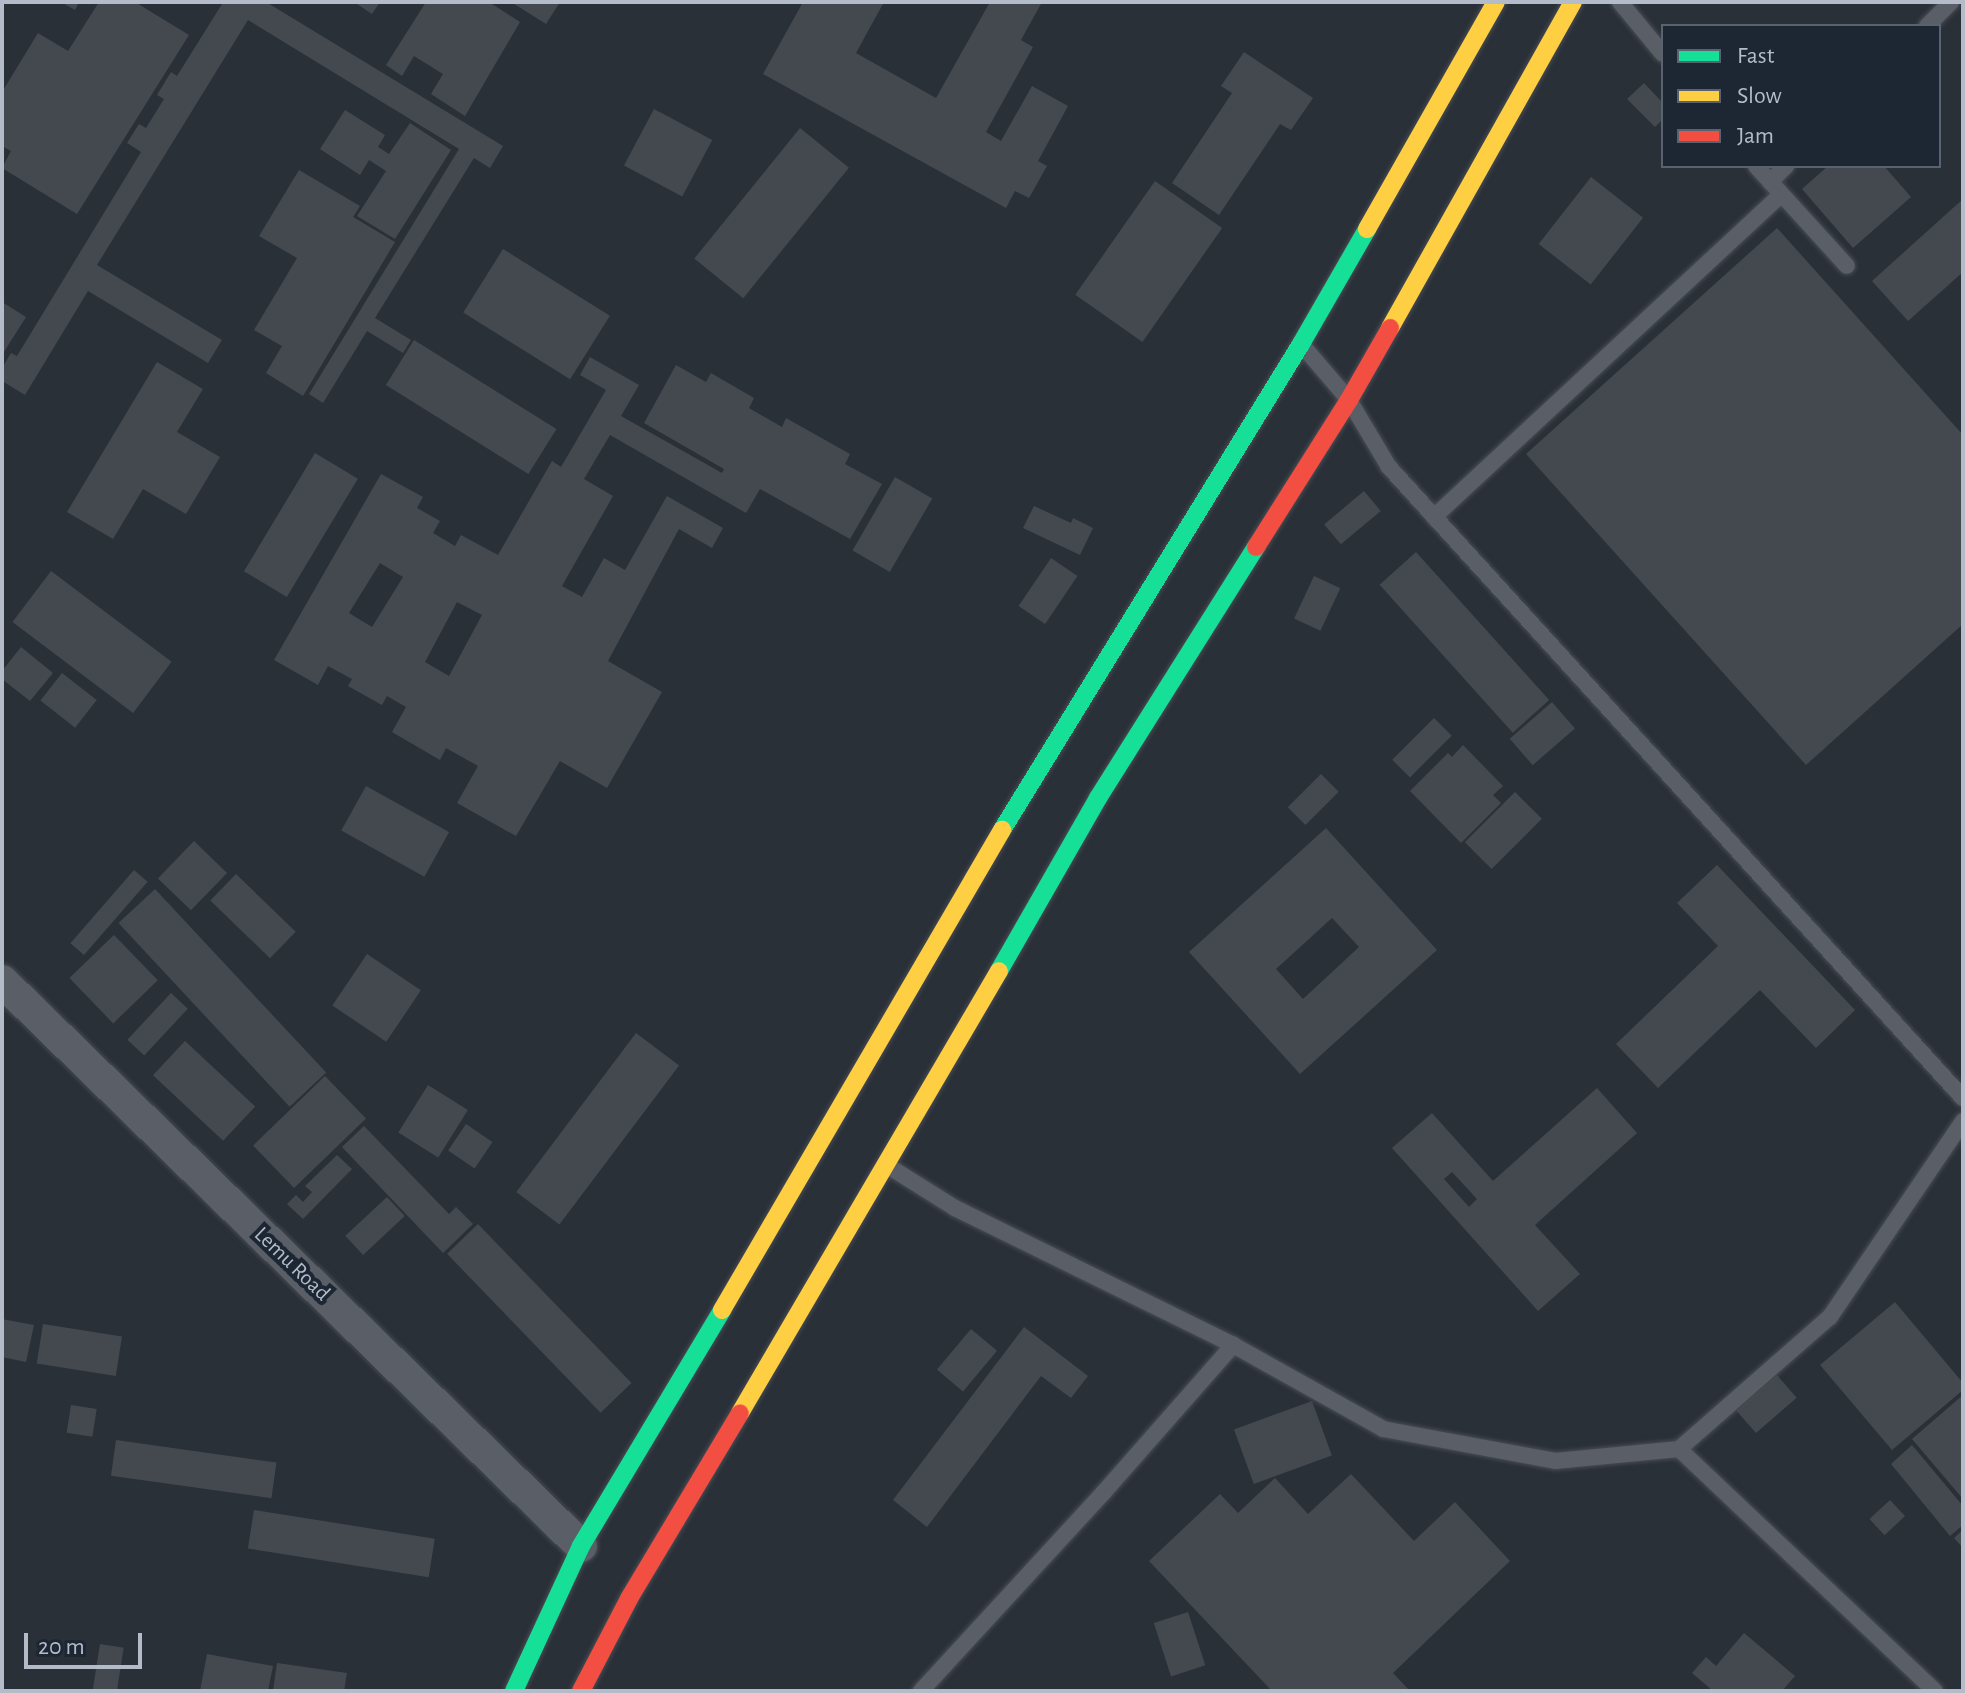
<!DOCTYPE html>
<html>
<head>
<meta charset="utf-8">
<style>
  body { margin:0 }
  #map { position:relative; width:1965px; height:1693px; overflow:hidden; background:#2a3038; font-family:"Alegreya Sans",sans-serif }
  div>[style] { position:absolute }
  .building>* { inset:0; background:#444950; transform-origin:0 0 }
  .roads { filter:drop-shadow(0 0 2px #484c53) drop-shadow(0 0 2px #484c53) }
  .lane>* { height:16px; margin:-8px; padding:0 8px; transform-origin:8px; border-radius:8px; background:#5a5e66 }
  .street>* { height:32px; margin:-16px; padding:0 16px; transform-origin:16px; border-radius:16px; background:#5a5e66 }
  .fast>* { height:18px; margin:-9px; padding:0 9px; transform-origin:9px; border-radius:9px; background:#16e098 }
  .slow>* { height:18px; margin:-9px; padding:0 9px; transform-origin:9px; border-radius:9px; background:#ffcf43 }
  .jam>* { height:18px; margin:-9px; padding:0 9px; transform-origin:9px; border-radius:9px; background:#f24e42 }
  span { translate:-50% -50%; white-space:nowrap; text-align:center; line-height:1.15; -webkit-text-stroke:8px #1d2633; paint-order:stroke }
  .street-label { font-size:22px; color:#b4bcc9 }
  .frame { position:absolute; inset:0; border:4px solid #b4bcc9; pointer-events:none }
  .legend { position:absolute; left:1661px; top:24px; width:280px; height:144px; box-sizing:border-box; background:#1d2633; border:2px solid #59626f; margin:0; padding:10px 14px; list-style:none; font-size:24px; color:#b4bcc9 }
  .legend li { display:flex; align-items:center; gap:16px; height:40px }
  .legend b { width:40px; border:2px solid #59626f }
  .scale { position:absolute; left:24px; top:1633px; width:118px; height:36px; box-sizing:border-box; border:4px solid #b4bcc9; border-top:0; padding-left:10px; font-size:24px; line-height:28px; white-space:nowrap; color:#b4bcc9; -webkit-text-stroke:6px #1d2633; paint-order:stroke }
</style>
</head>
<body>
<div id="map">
  <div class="building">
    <i style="clip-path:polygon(61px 2px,79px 2px,75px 10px)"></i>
    <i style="clip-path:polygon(99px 2px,135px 2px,189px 35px,77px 214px,2px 168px,11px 151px,2px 146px,2px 92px,38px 33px,68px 51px)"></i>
    <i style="clip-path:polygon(218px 2px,266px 2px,503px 146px,490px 168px,474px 158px,375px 318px,411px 340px,403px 353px,367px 331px,323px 403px,309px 394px,459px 149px,248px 20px,97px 265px,222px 340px,208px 363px,88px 291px,25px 395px,2px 381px,2px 368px,11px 353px,17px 356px,141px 152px,127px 143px,139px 124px,146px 128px,164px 99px,157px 95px,171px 72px,177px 76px,222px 4px)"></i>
    <i style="clip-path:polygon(354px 2px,380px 2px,372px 14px)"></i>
    <i style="clip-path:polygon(426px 2px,489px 2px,520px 22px,465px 116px,431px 94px,443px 74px,414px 56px,402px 76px,386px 65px)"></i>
    <i style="clip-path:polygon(511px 2px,560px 2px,546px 24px)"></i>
    <i style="clip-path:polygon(803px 2px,884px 2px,856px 53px,936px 98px,990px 2px,1042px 2px,1021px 40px,1033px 47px,986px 132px,1001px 141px,1032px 86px,1068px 106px,1038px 161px,1047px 166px,1029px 198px,1015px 191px,1006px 208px,763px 74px)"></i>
    <i style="clip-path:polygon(1244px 52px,1313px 98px,1291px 130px,1280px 124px,1219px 215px,1172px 183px,1232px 93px,1221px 86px)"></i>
    <i style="clip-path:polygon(1644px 83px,1663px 103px,1663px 119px,1655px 127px,1627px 99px)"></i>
    <i style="left:654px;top:109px;width:66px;height:64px;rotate:28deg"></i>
    <i style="clip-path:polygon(345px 110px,385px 135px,378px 147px,389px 154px,410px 123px,451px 150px,395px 239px,357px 216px,386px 171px,369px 160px,360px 175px,320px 149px)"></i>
    <i style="left:800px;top:128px;width:63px;height:168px;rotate:39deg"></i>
    <i style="clip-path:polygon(1828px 166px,1884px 166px,1911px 197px,1853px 248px,1802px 189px)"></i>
    <i style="clip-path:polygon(299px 170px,360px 206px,353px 217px,395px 242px,303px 396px,266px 373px,282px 346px,254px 330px,297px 258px,259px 236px)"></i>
    <i style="left:1591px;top:177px;width:66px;height:85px;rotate:38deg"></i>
    <i style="left:1155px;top:181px;width:82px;height:139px;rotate:35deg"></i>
    <i style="clip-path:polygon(1963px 199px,1963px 272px,1908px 321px,1872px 281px)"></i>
    <i style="clip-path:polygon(1777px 228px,1963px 435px,1963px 624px,1806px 765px,1526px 454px)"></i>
    <i style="left:503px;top:249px;width:126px;height:75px;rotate:32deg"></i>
    <i style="clip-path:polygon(2px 302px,26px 317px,2px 355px)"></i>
    <i style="left:414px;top:340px;width:168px;height:53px;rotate:32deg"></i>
    <i style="clip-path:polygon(evenodd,590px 357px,639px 385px,621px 416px,722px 473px,724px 469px,644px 423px,676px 365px,706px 382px,711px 373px,754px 398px,749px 408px,782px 427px,786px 418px,850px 454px,845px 464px,882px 484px,850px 539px,760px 489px,746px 513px,610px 435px,584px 479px,613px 496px,562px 586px,582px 597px,604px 558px,625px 570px,667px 496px,723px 528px,712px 548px,679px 529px,608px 661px,662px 692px,607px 788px,560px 761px,516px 836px,457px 803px,478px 766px,446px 748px,440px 760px,392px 732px,406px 707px,387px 696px,382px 705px,348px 686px,352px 679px,328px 666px,318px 685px,274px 660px,381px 474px,423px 497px,417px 508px,440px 521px,433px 533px,455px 546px,461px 535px,498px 555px,552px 461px,561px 467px,606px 390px,580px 375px,590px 357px,380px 563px,403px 577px,372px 627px,349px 613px,380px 563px,590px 357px,457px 602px,482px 615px,449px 676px,425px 662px,457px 602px)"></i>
    <i style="clip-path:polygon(157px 362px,203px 389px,177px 432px,220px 457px,186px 514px,143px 489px,113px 539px,67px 512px)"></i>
    <i style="left:315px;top:453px;width:50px;height:138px;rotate:31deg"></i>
    <i style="left:895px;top:477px;width:43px;height:85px;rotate:30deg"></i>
    <i style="left:1364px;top:491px;width:26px;height:52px;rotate:50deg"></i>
    <i style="clip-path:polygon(1034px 506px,1071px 523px,1073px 518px,1093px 528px,1080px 555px,1023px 528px)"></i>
    <i style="left:1416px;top:552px;width:199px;height:49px;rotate:48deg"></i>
    <i style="left:1051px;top:558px;width:32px;height:58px;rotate:34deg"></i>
    <i style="left:51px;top:571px;width:151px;height:64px;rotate:37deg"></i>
    <i style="left:1314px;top:576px;width:29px;height:47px;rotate:25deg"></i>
    <i style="clip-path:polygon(21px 647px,53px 673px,30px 701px,2px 679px,2px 671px)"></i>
    <i style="left:62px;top:673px;width:44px;height:35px;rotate:38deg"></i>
    <i style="left:1552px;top:702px;width:35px;height:56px;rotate:49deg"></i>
    <i style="left:1434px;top:718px;width:25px;height:59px;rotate:45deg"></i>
    <i style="clip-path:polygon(1463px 745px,1503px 786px,1493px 795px,1501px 803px,1461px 843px,1410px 791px,1448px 753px,1452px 757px)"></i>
    <i style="left:1321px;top:774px;width:25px;height:47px;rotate:45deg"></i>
    <i style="left:366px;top:786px;width:95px;height:51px;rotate:29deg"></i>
    <i style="left:1515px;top:792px;width:38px;height:71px;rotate:45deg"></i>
    <i style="clip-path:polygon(evenodd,1326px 828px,1437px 950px,1300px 1074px,1189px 952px,1326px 828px,1332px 918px,1359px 947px,1303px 999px,1276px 969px,1332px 918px)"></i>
    <i style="left:194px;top:841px;width:46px;height:52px;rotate:44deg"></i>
    <i style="clip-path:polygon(1717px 865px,1855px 1010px,1816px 1048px,1760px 990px,1658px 1088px,1616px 1044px,1718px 946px,1677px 903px)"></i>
    <i style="left:134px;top:870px;width:18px;height:97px;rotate:41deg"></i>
    <i style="left:236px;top:874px;width:83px;height:37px;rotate:44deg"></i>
    <i style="left:155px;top:889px;width:251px;height:50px;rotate:47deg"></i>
    <i style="left:114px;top:935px;width:63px;height:62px;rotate:46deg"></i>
    <i style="left:367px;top:954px;width:65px;height:62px;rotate:34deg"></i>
    <i style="left:171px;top:993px;width:23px;height:64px;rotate:43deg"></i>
    <i style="left:636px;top:1033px;width:54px;height:199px;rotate:37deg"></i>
    <i style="left:185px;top:1041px;width:96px;height:47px;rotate:43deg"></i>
    <i style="left:325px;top:1076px;width:59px;height:100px;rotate:46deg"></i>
    <i style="left:428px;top:1085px;width:47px;height:56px;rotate:32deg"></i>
    <i style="clip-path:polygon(evenodd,1597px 1088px,1637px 1133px,1535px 1225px,1580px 1274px,1538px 1311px,1392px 1148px,1432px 1113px,1493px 1181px,1597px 1088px,1452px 1172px,1477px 1199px,1469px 1207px,1444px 1179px,1452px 1172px)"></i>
    <i style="left:466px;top:1124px;width:32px;height:32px;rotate:34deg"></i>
    <i style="clip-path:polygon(364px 1126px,449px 1214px,456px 1207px,473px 1224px,443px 1253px,342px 1147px)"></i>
    <i style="clip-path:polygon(337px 1155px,352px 1169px,303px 1219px,287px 1204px,296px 1195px,303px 1202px,312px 1192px,305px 1186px)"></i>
    <i style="left:387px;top:1197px;width:26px;height:57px;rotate:47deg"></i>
    <i style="left:478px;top:1224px;width:221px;height:43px;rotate:46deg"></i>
    <i style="clip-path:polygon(1895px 1302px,1963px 1383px,1963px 1390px,1892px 1450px,1820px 1365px)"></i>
    <i style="clip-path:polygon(2px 1319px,34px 1325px,26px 1362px,2px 1357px)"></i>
    <i style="left:43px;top:1324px;width:80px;height:40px;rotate:9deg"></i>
    <i style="clip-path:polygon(1024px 1327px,1088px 1376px,1071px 1398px,1041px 1376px,927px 1527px,893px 1500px)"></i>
    <i style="left:971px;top:1329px;width:34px;height:53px;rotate:40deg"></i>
    <i style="left:1777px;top:1375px;width:30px;height:54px;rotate:49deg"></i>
    <i style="clip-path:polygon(1963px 1395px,1963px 1499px,1912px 1439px)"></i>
    <i style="left:1312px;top:1401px;width:58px;height:83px;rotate:70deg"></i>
    <i style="left:71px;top:1405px;width:26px;height:28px;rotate:9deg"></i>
    <i style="left:116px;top:1440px;width:162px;height:36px;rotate:8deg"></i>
    <i style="clip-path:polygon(1912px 1445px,1963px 1506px,1963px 1525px,1950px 1536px,1891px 1464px)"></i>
    <i style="clip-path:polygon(1351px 1474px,1414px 1541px,1455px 1502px,1510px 1561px,1393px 1673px,1410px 1691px,1272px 1691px,1149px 1561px,1220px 1494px,1238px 1513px,1275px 1478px,1308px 1514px)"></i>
    <i style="left:1890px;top:1500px;width:22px;height:28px;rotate:47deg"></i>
    <i style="left:254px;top:1510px;width:183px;height:39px;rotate:9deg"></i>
    <i style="clip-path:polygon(1963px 1530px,1963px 1548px,1954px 1538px)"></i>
    <i style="left:1188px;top:1612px;width:56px;height:36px;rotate:72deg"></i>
    <i style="clip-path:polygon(1744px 1633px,1795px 1676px,1782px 1691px,1713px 1691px,1692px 1673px,1706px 1657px,1716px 1666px)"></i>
    <i style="left:100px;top:1644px;width:24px;height:48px;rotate:9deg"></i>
    <i style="clip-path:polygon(207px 1654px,273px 1666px,268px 1691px,200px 1691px)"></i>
    <i style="clip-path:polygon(277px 1663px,347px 1673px,344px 1691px,273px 1691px)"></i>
  </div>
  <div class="roads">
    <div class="lane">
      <i style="left:1620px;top:2px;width:67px;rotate:50.4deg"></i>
      <i style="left:1927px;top:26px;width:34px;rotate:-45deg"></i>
      <i style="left:1756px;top:166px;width:135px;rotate:47.7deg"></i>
      <i style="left:1770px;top:182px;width:23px;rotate:-45deg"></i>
      <i style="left:1302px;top:345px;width:72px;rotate:49.5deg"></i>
      <i style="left:1349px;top:400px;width:78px;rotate:59.2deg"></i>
      <i style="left:1389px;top:467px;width:853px;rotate:47.71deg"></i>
      <i style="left:1434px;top:517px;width:473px;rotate:-42.9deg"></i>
      <i style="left:888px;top:1166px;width:79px;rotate:32.1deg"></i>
      <i style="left:955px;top:1208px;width:310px;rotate:26.2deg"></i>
      <i style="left:1233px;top:1345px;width:172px;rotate:29.2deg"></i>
      <i style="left:1383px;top:1429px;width:175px;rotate:10.5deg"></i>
      <i style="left:1555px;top:1461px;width:125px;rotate:-5.5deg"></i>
      <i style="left:1679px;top:1449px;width:201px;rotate:-41.2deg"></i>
      <i style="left:1830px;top:1317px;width:237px;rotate:-55.8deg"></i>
      <i style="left:1679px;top:1449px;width:352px;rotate:43.4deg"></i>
      <i style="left:921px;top:1691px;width:270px;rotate:-47.4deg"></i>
      <i style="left:1104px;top:1492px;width:196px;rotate:-48.7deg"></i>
    </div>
    <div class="street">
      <i style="left:2px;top:981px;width:809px;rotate:44.3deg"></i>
    </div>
    <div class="fast">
      <i style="left:1002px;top:830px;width:571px;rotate:-58.4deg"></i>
      <i style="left:1301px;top:344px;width:133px;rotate:-60.1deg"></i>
      <i style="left:999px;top:971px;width:199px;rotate:-60.2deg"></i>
      <i style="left:1098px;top:798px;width:297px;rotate:-57.8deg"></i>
      <i style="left:514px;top:1691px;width:160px;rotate:-65.2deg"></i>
      <i style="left:581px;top:1546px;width:275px;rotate:-59.1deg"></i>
    </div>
    <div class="slow">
      <i style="left:1367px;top:229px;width:261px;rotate:-60.4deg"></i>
      <i style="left:1390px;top:328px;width:374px;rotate:-60.7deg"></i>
      <i style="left:722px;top:1310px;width:556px;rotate:-59.74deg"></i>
      <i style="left:740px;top:1413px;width:512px;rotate:-59.63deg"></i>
    </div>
    <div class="jam">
      <i style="left:1256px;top:547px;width:174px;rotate:-57.7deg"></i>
      <i style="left:1349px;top:400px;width:83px;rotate:-60.3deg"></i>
      <i style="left:581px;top:1691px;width:106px;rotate:-62.5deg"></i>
      <i style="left:630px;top:1597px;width:214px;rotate:-59.1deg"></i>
    </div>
  </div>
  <div class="street-label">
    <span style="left:292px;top:1264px;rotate:44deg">Lemu Road</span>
  </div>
  <div class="frame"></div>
  <ul class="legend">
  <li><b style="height:10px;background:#16e098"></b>Fast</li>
  <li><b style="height:10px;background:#ffcf43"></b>Slow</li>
  <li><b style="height:10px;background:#f24e42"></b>Jam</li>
  </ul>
  <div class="scale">20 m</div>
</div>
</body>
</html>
